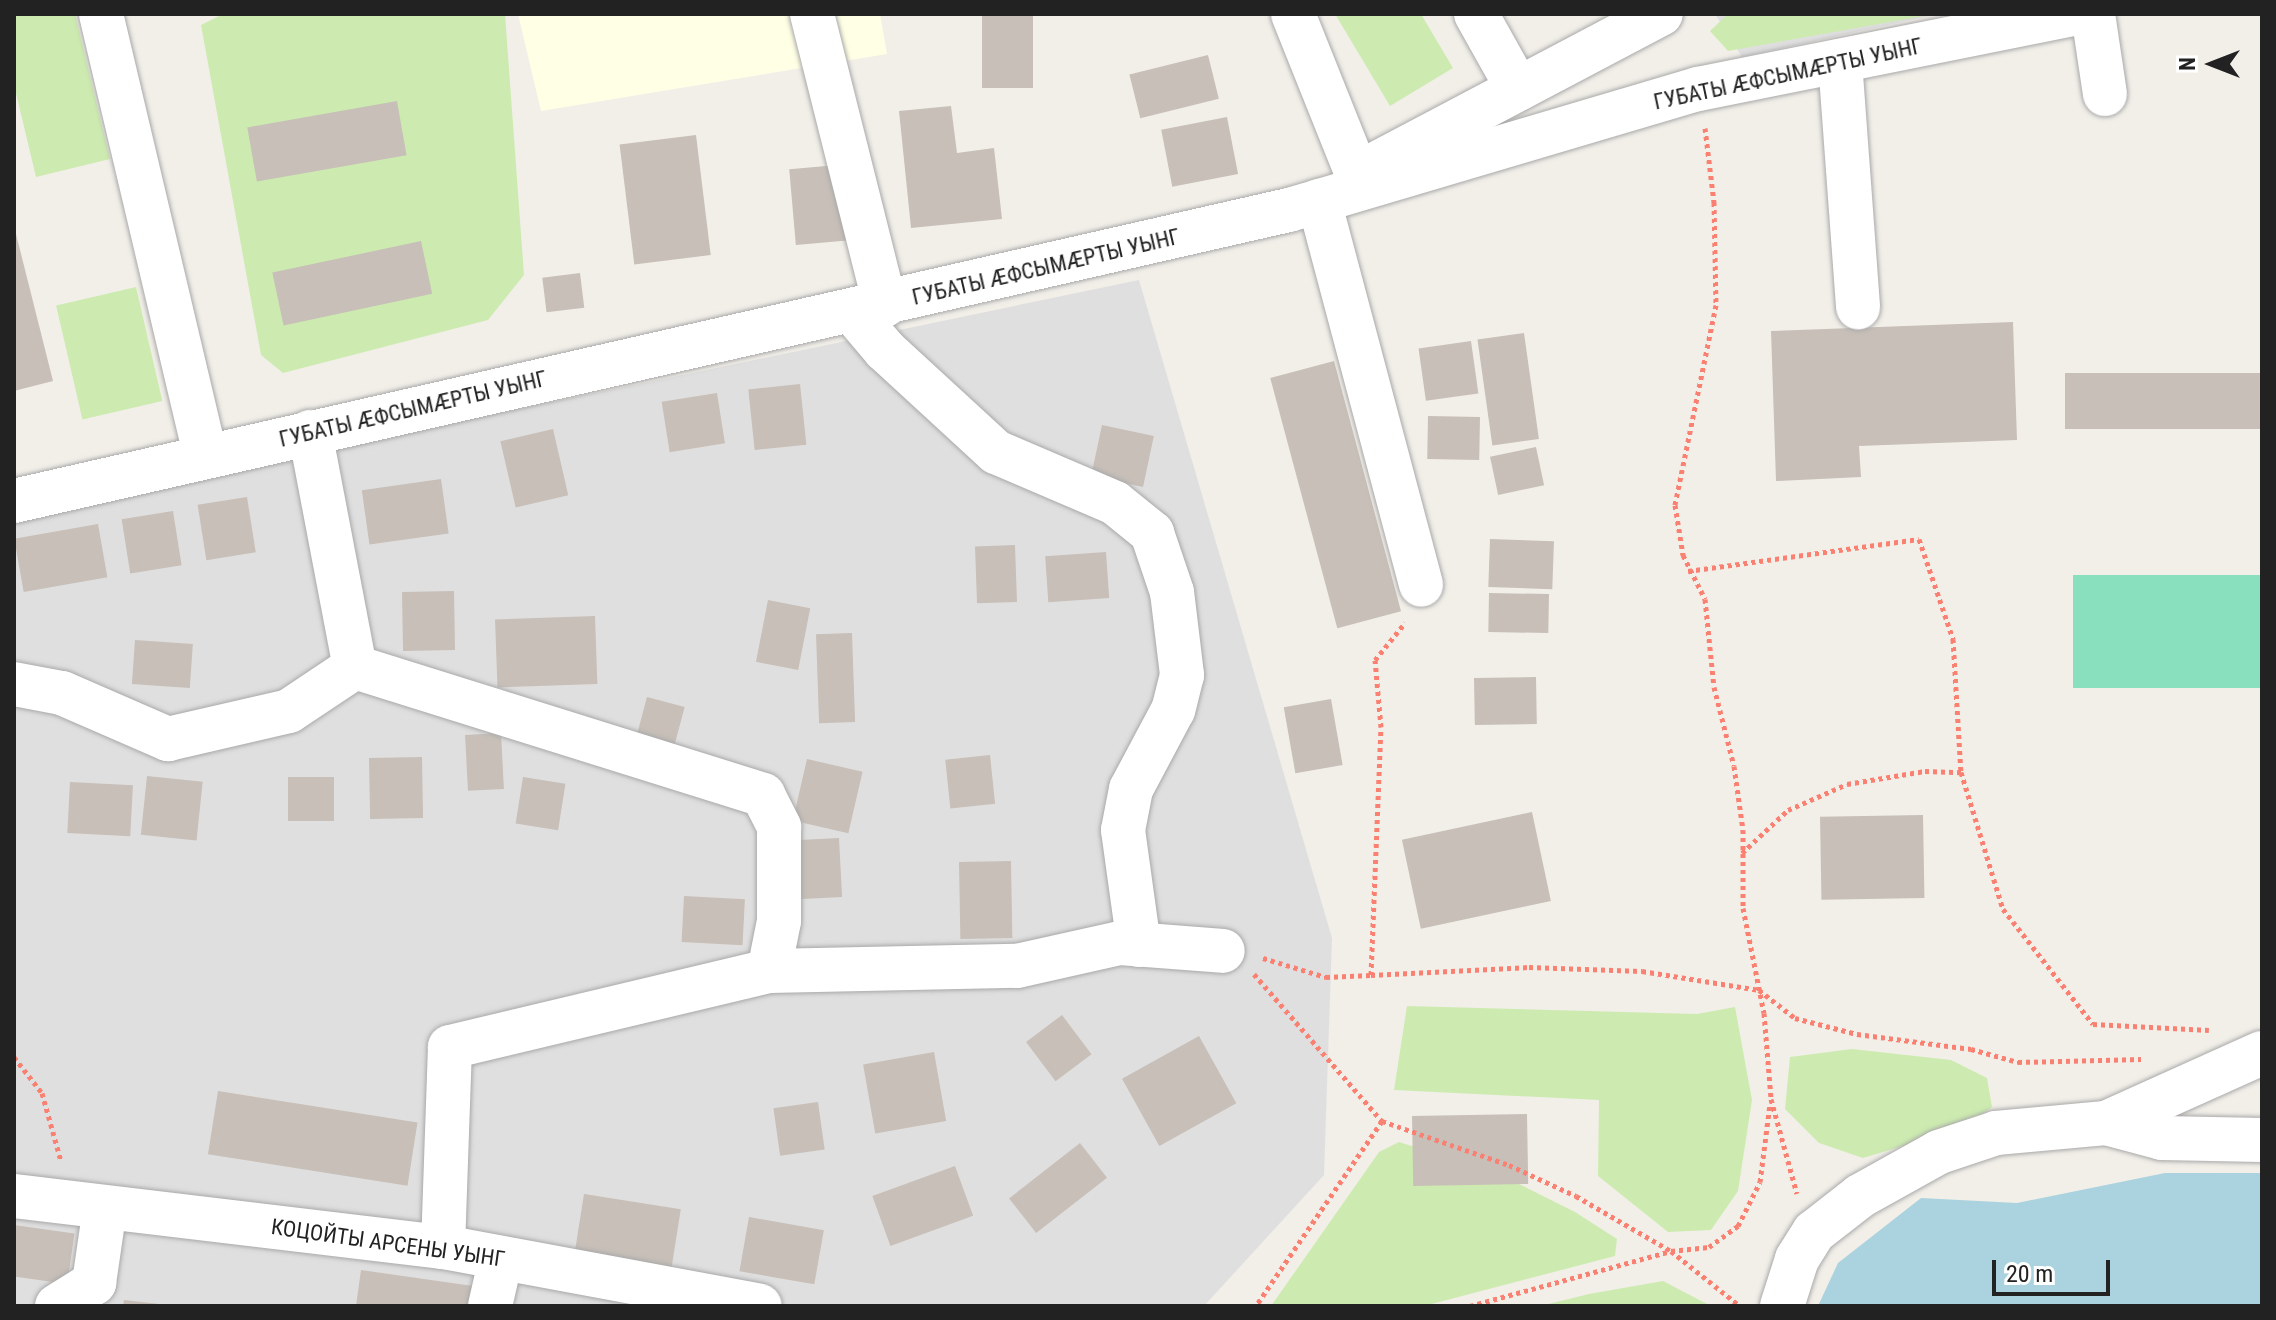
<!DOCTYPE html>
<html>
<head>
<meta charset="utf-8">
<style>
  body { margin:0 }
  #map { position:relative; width:2276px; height:1320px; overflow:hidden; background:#f2efe9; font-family:"Roboto Condensed",sans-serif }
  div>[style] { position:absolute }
  .residential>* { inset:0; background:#e0dfdf }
  .education>* { inset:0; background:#ffffe5 }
  .grass>* { inset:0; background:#cdebb0; transform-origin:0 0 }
  .pitch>* { inset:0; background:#88e0be; transform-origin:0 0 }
  .water>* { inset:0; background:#aad3df }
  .building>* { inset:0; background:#c7bfb8; transform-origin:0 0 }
  .path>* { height:5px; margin-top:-2.5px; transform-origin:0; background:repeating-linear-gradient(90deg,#fa8072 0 4px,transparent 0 8px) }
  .roads { filter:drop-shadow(0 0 2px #a9a9a9) drop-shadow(0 0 2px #a9a9a9) }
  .minor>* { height:44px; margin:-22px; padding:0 22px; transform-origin:22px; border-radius:22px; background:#fff }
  span { translate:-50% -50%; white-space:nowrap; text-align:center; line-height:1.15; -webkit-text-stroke:8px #fff; paint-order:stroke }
  .street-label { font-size:22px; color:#222 }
  .frame { position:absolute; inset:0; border:16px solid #222; pointer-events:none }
  .north { position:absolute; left:2172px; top:24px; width:80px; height:80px; -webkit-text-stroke:6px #fff; paint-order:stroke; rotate:270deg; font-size:22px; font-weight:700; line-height:32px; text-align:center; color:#222 }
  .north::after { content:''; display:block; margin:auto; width:28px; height:36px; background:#222; clip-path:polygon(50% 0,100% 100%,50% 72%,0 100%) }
  .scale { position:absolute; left:1992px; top:1260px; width:118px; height:36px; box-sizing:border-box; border:4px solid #222; border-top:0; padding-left:10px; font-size:24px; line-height:28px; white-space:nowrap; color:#222; -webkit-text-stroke:6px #fff; paint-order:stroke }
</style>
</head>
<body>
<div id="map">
  <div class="residential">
    <i style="clip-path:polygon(1715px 14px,1938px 14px,1742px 57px)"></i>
    <i style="clip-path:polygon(1139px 280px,1332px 938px,1324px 1175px,1204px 1306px,14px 1306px,14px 514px)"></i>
  </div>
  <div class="education">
    <i style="clip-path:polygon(518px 14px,880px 14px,887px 54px,541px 111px)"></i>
  </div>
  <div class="grass">
    <i style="clip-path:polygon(14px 14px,75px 14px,110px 159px,36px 177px,14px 85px)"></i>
    <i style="clip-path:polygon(223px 14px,505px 14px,524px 275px,488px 320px,283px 373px,261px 355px,201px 25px)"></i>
    <i style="clip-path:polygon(1335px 14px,1421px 14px,1453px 68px,1390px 106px)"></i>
    <i style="clip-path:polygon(1728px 14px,1935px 14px,1728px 51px,1710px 31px)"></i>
    <i style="left:136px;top:287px;width:117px;height:82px;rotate:77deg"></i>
    <i style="clip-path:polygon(1407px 1006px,1697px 1014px,1735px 1007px,1752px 1100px,1738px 1191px,1711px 1230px,1668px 1232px,1598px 1176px,1599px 1100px,1394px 1090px)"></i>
    <i style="clip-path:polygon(1852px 1049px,1951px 1060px,1987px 1078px,1992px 1107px,1966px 1127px,1863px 1158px,1819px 1143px,1785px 1109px,1790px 1057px)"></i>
    <i style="clip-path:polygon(1399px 1142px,1497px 1173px,1575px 1212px,1617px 1239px,1615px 1256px,1424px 1306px,1271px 1306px,1379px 1152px)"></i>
    <i style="clip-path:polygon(1663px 1281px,1711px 1306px,1540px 1306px,1589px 1294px)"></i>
  </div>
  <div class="pitch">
    <i style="left:2262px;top:575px;width:113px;height:189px;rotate:90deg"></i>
  </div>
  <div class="water">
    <i style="clip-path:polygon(2165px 1173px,2262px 1173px,2262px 1306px,1818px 1306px,1838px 1263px,1921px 1198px,2017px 1203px)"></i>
  </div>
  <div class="building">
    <i style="left:982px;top:14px;width:51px;height:74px"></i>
    <i style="left:1208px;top:55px;width:45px;height:81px;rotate:76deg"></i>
    <i style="left:397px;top:101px;width:55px;height:152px;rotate:80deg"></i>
    <i style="clip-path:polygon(951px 106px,957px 153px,994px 148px,1002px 219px,911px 228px,899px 111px)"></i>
    <i style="left:1227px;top:117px;width:58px;height:67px;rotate:79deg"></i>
    <i style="left:696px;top:135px;width:121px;height:77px;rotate:83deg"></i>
    <i style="left:849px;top:164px;width:76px;height:60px;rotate:85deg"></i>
    <i style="clip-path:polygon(14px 226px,53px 381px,14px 391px)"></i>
    <i style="left:421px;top:241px;width:54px;height:152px;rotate:78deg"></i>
    <i style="left:580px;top:273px;width:35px;height:38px;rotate:83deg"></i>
    <i style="clip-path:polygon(2013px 322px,2017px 440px,1859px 446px,1861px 477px,1776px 481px,1771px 331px)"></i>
    <i style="left:1524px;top:333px;width:107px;height:47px;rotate:82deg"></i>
    <i style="left:1471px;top:341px;width:53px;height:53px;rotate:82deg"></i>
    <i style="left:1334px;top:361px;width:259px;height:66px;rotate:75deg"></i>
    <i style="left:2262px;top:373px;width:56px;height:197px;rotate:90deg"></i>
    <i style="left:800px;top:384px;width:61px;height:52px;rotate:84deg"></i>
    <i style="left:717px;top:393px;width:51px;height:56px;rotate:81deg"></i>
    <i style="left:1428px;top:416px;width:52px;height:43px;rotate:1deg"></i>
    <i style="left:1102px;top:425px;width:53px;height:52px;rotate:12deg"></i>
    <i style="left:553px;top:429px;width:68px;height:54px;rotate:77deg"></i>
    <i style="left:1536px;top:447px;width:39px;height:47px;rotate:78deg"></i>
    <i style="left:441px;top:479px;width:55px;height:80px;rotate:82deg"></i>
    <i style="left:247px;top:497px;width:56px;height:50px;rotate:81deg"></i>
    <i style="left:173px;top:511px;width:55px;height:52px;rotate:81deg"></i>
    <i style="left:98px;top:524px;width:54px;height:85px;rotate:80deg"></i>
    <i style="left:1490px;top:539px;width:64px;height:48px;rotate:2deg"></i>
    <i style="left:1015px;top:545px;width:57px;height:40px;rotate:88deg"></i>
    <i style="left:1106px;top:552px;width:46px;height:61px;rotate:86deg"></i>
    <i style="left:454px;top:591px;width:59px;height:52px;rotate:89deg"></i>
    <i style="left:1489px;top:593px;width:60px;height:39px;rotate:1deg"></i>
    <i style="left:768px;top:600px;width:43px;height:63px;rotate:11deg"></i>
    <i style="left:595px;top:616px;width:68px;height:100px;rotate:88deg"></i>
    <i style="left:852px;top:633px;width:89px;height:36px;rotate:88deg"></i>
    <i style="left:135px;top:640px;width:58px;height:44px;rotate:4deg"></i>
    <i style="left:1536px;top:677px;width:47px;height:62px;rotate:89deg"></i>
    <i style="left:647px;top:697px;width:39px;height:47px;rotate:15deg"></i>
    <i style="left:1331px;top:699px;width:67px;height:48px;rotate:80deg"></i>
    <i style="left:501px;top:733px;width:56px;height:36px;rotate:87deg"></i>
    <i style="left:990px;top:755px;width:49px;height:45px;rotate:84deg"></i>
    <i style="left:422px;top:757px;width:61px;height:53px;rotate:89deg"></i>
    <i style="left:807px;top:759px;width:57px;height:63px;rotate:13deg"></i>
    <i style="left:147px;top:776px;width:56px;height:59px;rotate:6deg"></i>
    <i style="left:288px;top:777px;width:46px;height:44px"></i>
    <i style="left:523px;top:777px;width:43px;height:47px;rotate:9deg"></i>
    <i style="left:70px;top:782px;width:63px;height:51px;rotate:3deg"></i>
    <i style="left:1532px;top:812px;width:91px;height:133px;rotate:78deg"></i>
    <i style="left:1923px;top:815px;width:83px;height:103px;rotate:89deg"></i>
    <i style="left:839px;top:838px;width:59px;height:50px;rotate:87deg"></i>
    <i style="left:1011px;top:861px;width:77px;height:52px;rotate:89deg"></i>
    <i style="left:684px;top:896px;width:61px;height:46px;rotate:3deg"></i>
    <i style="left:1062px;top:1015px;width:49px;height:45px;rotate:53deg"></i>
    <i style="left:1199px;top:1036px;width:77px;height:88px;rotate:61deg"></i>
    <i style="left:934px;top:1052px;width:70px;height:72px;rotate:80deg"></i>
    <i style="left:218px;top:1091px;width:202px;height:64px;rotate:9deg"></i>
    <i style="left:818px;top:1102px;width:48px;height:45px;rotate:82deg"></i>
    <i style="left:1527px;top:1114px;width:70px;height:115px;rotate:89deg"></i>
    <i style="left:1080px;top:1143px;width:44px;height:90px;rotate:52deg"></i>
    <i style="left:955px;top:1166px;width:53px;height:88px;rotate:70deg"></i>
    <i style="left:584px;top:1194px;width:98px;height:60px;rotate:9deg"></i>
    <i style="left:749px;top:1217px;width:76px;height:55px;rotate:10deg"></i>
    <i style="left:14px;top:1225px;width:61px;height:51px;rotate:8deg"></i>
    <i style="clip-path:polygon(361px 1270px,480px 1287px,477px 1306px,356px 1306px)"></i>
    <i style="clip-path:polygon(124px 1300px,159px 1304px,158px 1306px,123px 1306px)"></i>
  </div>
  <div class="path">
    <i style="left:1705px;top:128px;width:75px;rotate:83.1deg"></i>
    <i style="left:1714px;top:202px;width:103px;rotate:88.9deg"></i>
    <i style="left:1716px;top:305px;width:204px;rotate:101.6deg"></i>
    <i style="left:1675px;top:505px;width:51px;rotate:80.9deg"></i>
    <i style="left:1683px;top:555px;width:49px;rotate:63.4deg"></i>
    <i style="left:1705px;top:599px;width:88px;rotate:84.2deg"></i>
    <i style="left:1714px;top:687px;width:81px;rotate:75.8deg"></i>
    <i style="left:1734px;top:766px;width:65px;rotate:82deg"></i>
    <i style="left:1743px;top:830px;width:78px;rotate:90deg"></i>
    <i style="left:1743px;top:908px;width:107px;rotate:78.7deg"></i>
    <i style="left:1764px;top:1013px;width:86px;rotate:85.3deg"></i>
    <i style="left:1771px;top:1099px;width:98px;rotate:74.7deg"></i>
    <i style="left:1688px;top:571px;width:233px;rotate:-7.9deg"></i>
    <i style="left:1919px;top:539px;width:106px;rotate:71.2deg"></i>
    <i style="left:1953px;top:639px;width:133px;rotate:86.6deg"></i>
    <i style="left:1961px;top:772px;width:143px;rotate:73deg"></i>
    <i style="left:2003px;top:909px;width:146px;rotate:52deg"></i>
    <i style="left:2093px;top:1024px;width:116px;rotate:3deg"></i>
    <i style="left:1742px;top:853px;width:63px;rotate:-43.1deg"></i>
    <i style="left:1788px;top:810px;width:64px;rotate:-23.8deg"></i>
    <i style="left:1847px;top:784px;width:79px;rotate:-9.5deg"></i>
    <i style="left:1925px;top:771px;width:36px;rotate:2deg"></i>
    <i style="left:1263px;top:958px;width:66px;rotate:16.8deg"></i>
    <i style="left:1326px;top:977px;width:45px;rotate:-2.5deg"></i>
    <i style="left:1371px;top:975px;width:248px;rotate:-87.7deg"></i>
    <i style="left:1381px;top:727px;width:67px;rotate:-95.1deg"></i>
    <i style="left:1375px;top:660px;width:48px;rotate:-51deg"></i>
    <i style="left:1254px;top:974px;width:195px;rotate:49deg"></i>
    <i style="left:1382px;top:1121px;width:224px;rotate:124.3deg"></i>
    <i style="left:1371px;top:975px;width:158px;rotate:-2.9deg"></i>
    <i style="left:1529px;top:967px;width:113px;rotate:2deg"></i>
    <i style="left:1642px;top:971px;width:119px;rotate:9.2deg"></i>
    <i style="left:1759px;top:990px;width:46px;rotate:37.9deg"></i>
    <i style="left:1795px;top:1018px;width:64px;rotate:14.5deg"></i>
    <i style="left:1857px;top:1034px;width:115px;rotate:7.5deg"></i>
    <i style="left:1971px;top:1049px;width:49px;rotate:15.5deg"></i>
    <i style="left:2018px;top:1062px;width:123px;rotate:-1.4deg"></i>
    <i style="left:14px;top:1057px;width:46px;rotate:52.1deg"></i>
    <i style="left:42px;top:1093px;width:71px;rotate:74.4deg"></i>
    <i style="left:1382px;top:1121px;width:134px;rotate:19.1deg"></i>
    <i style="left:1509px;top:1165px;width:74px;rotate:24.8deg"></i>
    <i style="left:1576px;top:1196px;width:110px;rotate:30.1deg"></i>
    <i style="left:1671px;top:1251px;width:88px;rotate:38.6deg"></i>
    <i style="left:1470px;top:1306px;width:208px;rotate:-15.3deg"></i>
    <i style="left:1671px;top:1251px;width:38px;rotate:-6deg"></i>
    <i style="left:1709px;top:1247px;width:36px;rotate:-36deg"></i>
    <i style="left:1738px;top:1226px;width:49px;rotate:-63.4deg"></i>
    <i style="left:1760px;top:1182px;width:79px;rotate:-82.7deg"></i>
  </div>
  <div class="roads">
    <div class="minor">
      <i style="left:101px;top:14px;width:453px;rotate:76.7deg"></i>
      <i style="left:812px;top:14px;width:300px;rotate:75.9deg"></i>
      <i style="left:1293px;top:14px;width:172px;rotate:68.2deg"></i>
      <i style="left:1476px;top:14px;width:86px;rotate:60.8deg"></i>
      <i style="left:2093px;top:14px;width:81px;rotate:81.5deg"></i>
      <i style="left:1840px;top:61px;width:247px;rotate:85.8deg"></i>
      <i style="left:1376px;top:164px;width:322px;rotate:-27.8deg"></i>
      <i style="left:1319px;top:201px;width:397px;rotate:75.1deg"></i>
      <i style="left:852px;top:311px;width:51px;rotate:49.8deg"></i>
      <i style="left:885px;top:350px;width:151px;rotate:42.6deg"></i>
      <i style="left:996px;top:452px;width:129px;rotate:23.2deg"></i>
      <i style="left:1115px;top:503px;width:48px;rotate:39deg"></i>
      <i style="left:1152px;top:533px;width:62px;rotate:71.3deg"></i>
      <i style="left:1172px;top:592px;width:84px;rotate:83.1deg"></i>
      <i style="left:1182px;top:675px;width:36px;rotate:104deg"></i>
      <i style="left:1173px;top:710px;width:89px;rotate:118deg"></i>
      <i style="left:1131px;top:789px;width:42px;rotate:101deg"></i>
      <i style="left:1123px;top:830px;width:116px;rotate:82.1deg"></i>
      <i style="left:310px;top:432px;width:239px;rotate:79.2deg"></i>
      <i style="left:355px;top:667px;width:428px;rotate:17.4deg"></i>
      <i style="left:763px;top:795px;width:36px;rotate:63deg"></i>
      <i style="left:779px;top:827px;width:94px;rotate:90deg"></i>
      <i style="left:779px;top:921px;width:51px;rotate:101.3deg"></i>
      <i style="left:14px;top:501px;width:1308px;rotate:-12.86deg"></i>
      <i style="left:1289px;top:210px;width:427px;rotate:-16.5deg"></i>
      <i style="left:1698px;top:89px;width:381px;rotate:-11.3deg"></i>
      <i style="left:14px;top:684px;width:49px;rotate:10.6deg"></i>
      <i style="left:62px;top:693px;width:116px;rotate:23.5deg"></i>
      <i style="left:168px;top:739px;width:124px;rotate:-13deg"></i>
      <i style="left:289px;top:711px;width:79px;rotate:-33.7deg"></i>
      <i style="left:2106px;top:1123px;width:171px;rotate:-24.2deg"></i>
      <i style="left:14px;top:1196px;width:432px;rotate:6.8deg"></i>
      <i style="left:443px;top:1247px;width:322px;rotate:10.5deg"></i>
      <i style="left:443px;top:1247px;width:200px;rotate:-88deg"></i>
      <i style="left:450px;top:1047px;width:328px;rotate:-13.4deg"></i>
      <i style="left:769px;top:971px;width:248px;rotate:-1.2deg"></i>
      <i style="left:1017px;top:966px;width:106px;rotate:-12.6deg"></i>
      <i style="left:1120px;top:943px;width:103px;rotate:4.4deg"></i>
      <i style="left:57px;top:1306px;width:44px;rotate:-31.9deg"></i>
      <i style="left:94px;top:1283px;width:76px;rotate:-81.7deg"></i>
      <i style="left:490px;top:1306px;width:49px;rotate:-77.1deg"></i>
      <i style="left:1782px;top:1306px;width:49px;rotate:-72.3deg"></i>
      <i style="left:1797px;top:1259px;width:32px;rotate:-58deg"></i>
      <i style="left:1814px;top:1232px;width:58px;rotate:-38deg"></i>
      <i style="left:1860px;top:1196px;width:90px;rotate:-29.1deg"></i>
      <i style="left:1939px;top:1152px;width:60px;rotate:-18.4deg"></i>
      <i style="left:1996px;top:1133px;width:110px;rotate:-5.2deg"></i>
      <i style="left:2106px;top:1123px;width:58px;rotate:15deg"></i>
      <i style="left:2162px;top:1138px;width:100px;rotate:1.1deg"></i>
    </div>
  </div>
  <div class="street-label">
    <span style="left:1788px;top:74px;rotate:-12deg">ГУБАТЫ ÆФСЫМÆРТЫ УЫНГ</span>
    <span style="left:1046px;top:267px;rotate:-13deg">ГУБАТЫ ÆФСЫМÆРТЫ УЫНГ</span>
    <span style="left:413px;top:409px;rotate:-13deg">ГУБАТЫ ÆФСЫМÆРТЫ УЫНГ</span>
    <span style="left:388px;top:1243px;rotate:8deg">КОЦОЙТЫ АРСЕНЫ УЫНГ</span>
  </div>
  <div class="frame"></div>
  <div class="north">N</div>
  <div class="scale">20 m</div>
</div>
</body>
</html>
